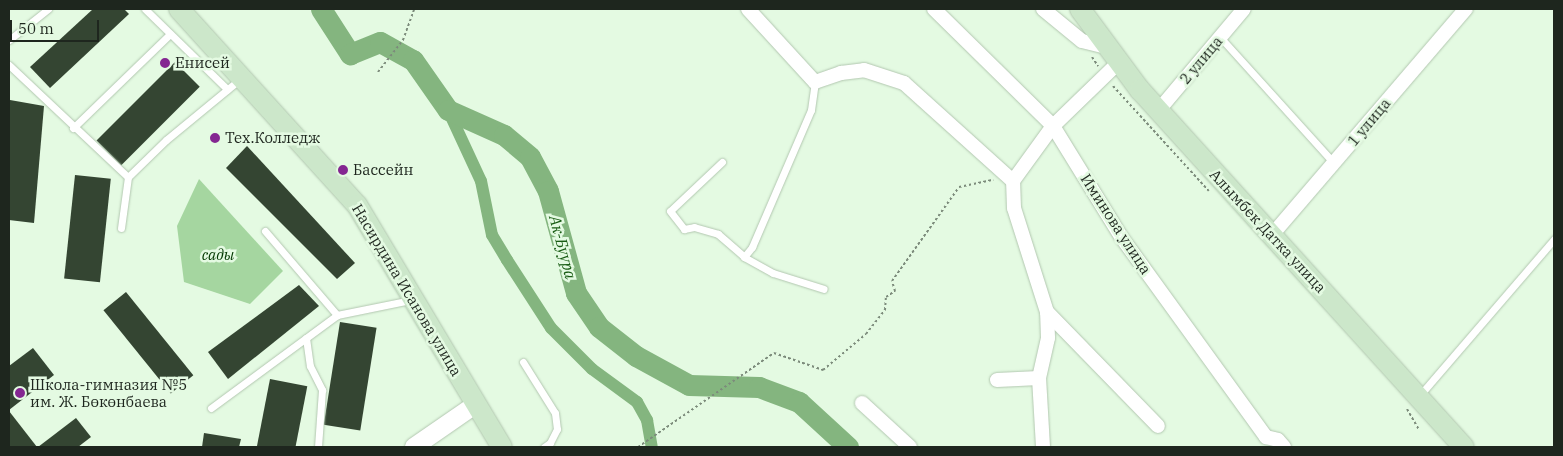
<!DOCTYPE html>
<html>
<head>
<meta charset="utf-8">
<style>
  body { margin:0 }
  #map { position:relative; width:1563px; height:456px; overflow:hidden; background:#e4fae2; font-family:"IBM Plex Serif",serif }
  div>[style] { position:absolute }
  .green>* { inset:0; background:#a5d6a0 }
  .canal>* { height:12px; margin:-6px; padding:0 6px; transform-origin:6px; border-radius:6px; background:#84b57f }
  .river>* { height:21px; margin:-10.5px; padding:0 10.5px; transform-origin:10.5px; border-radius:10.5px; background:#84b57f }
  .building>* { inset:0; background:#344532; transform-origin:0 0 }
  .path>* { height:2px; margin-top:-1px; transform-origin:0; background:repeating-linear-gradient(90deg,#7c8b7b 0 2.5px,transparent 0 5px) }
  .roads { filter:drop-shadow(0 0 1px #b2c7b0) drop-shadow(0 0 1px #b2c7b0) }
  .service>* { height:7px; margin:-3.5px; padding:0 3.5px; transform-origin:3.5px; border-radius:3.5px; background:#fff }
  .minor>* { height:14px; margin:-7px; padding:0 7px; transform-origin:7px; border-radius:7px; background:#fff }
  .tertiary>* { height:18px; margin:-9px; padding:0 9px; transform-origin:9px; border-radius:9px; background:#fff }
  .secondary>* { height:20px; margin:-10px; padding:0 10px; transform-origin:10px; border-radius:10px; background:#cce7ca }
  .dots>* { width:14px; height:14px; translate:-50% -50%; box-sizing:border-box; border:2px solid #e4fae2; border-radius:50% }
  span { translate:-50% -50%; white-space:nowrap; text-align:center; line-height:1.15; -webkit-text-stroke:5px #e4fae2; paint-order:stroke }
  .street-label { font-size:15px; color:#1e261e }
  .poi-label { font-size:15px; color:#1e261e }
  .left { translate:0 -50%; text-align:left }
  .park-label { font-size:15px; color:#033901; font-style:italic }
  .water-label { font-size:16px; color:#185b13; font-style:italic }
  .frame { position:absolute; inset:0; border:10px solid #1e261e; pointer-events:none }
  .scale { position:absolute; left:10px; top:20px; width:89px; height:22px; box-sizing:border-box; border:2px solid #1e261e; border-top:0; padding-left:6px; font-size:15px; line-height:18px; white-space:nowrap; color:#1e261e; -webkit-text-stroke:4px #e4fae2; paint-order:stroke }
</style>
</head>
<body>
<div id="map">
  <div class="green">
    <i style="clip-path:polygon(199px 179px,283px 271px,250px 304px,184px 282px,177px 226px)"></i>
  </div>
  <div class="canal">
    <i style="left:448px;top:110px;width:78px;rotate:65.1deg"></i>
    <i style="left:481px;top:181px;width:55px;rotate:78.5deg"></i>
    <i style="left:492px;top:235px;width:29px;rotate:59deg"></i>
    <i style="left:507px;top:260px;width:81px;rotate:57.1deg"></i>
    <i style="left:551px;top:328px;width:58px;rotate:45deg"></i>
    <i style="left:592px;top:369px;width:56px;rotate:36.3deg"></i>
    <i style="left:637px;top:402px;width:21px;rotate:61deg"></i>
    <i style="left:647px;top:420px;width:27px;rotate:80deg"></i>
  </div>
  <div class="river">
    <i style="left:321px;top:9px;width:54px;rotate:57.2deg"></i>
    <i style="left:350px;top:54px;width:32px;rotate:-22deg"></i>
    <i style="left:380px;top:42px;width:38px;rotate:29deg"></i>
    <i style="left:413px;top:60px;width:61px;rotate:55deg"></i>
    <i style="left:448px;top:110px;width:61px;rotate:24.1deg"></i>
    <i style="left:504px;top:135px;width:34px;rotate:40deg"></i>
    <i style="left:530px;top:157px;width:38px;rotate:62deg"></i>
    <i style="left:548px;top:191px;width:106px;rotate:74.6deg"></i>
    <i style="left:576px;top:293px;width:41px;rotate:55.9deg"></i>
    <i style="left:599px;top:327px;width:47px;rotate:38.1deg"></i>
    <i style="left:636px;top:356px;width:60px;rotate:28.7deg"></i>
    <i style="left:689px;top:385px;width:70px;rotate:1.6deg"></i>
    <i style="left:759px;top:387px;width:43px;rotate:20.6deg"></i>
    <i style="left:799px;top:402px;width:67px;rotate:42.6deg"></i>
  </div>
  <div class="building">
    <i style="clip-path:polygon(93px 9px,124px 9px,129px 14px,50px 88px,30px 67px)"></i>
    <i style="left:175px;top:62px;width:35px;height:111px;rotate:45deg"></i>
    <i style="clip-path:polygon(10px 100px,44px 106px,34px 223px,9px 220px)"></i>
    <i style="clip-path:polygon(247px 146px,355px 263px,337px 279px,226px 168px)"></i>
    <i style="left:75px;top:175px;width:36px;height:104px;rotate:6deg"></i>
    <i style="clip-path:polygon(299px 285px,319px 306px,228px 379px,208px 352px)"></i>
    <i style="left:126px;top:292px;width:107px;height:29px;rotate:51deg"></i>
    <i style="left:340px;top:322px;width:37px;height:104px;rotate:9deg"></i>
    <i style="clip-path:polygon(33px 348px,54px 375px,9px 410px,9px 366px)"></i>
    <i style="left:270px;top:379px;width:38px;height:69px;rotate:11deg"></i>
    <i style="clip-path:polygon(9px 411px,37px 447px,9px 447px)"></i>
    <i style="clip-path:polygon(76px 418px,91px 437px,78px 447px,38px 447px)"></i>
    <i style="clip-path:polygon(204px 433px,241px 439px,239px 447px,202px 447px)"></i>
  </div>
  <div class="path">
    <i style="left:1092px;top:57px;width:11px;rotate:56deg"></i>
    <i style="left:378px;top:72px;width:41px;rotate:-52deg"></i>
    <i style="left:403px;top:40px;width:33px;rotate:-70deg"></i>
    <i style="left:1113px;top:86px;width:142px;rotate:47.6deg"></i>
    <i style="left:1407px;top:409px;width:24px;rotate:60deg"></i>
    <i style="left:638px;top:447px;width:165px;rotate:-34.7deg"></i>
    <i style="left:774px;top:353px;width:52px;rotate:19.1deg"></i>
    <i style="left:823px;top:370px;width:56px;rotate:-39.9deg"></i>
    <i style="left:866px;top:334px;width:31px;rotate:-52deg"></i>
    <i style="left:885px;top:310px;width:13px;rotate:-86deg"></i>
    <i style="left:886px;top:297px;width:11px;rotate:-34deg"></i>
    <i style="left:895px;top:291px;width:10px;rotate:-107deg"></i>
    <i style="left:892px;top:281px;width:115px;rotate:-54.5deg"></i>
    <i style="left:959px;top:187px;width:35px;rotate:-12deg"></i>
  </div>
  <div class="roads">
    <div class="service">
      <i style="left:145px;top:9px;width:115px;rotate:44.3deg"></i>
      <i style="left:1220px;top:37px;width:170px;rotate:47.9deg"></i>
      <i style="left:9px;top:40px;width:50px;rotate:-38.5deg"></i>
      <i style="left:9px;top:65px;width:163px;rotate:43.3deg"></i>
      <i style="left:73px;top:128px;width:135px;rotate:-44.1deg"></i>
      <i style="left:722px;top:162px;width:71px;rotate:136.7deg"></i>
      <i style="left:670px;top:211px;width:23px;rotate:52deg"></i>
      <i style="left:684px;top:229px;width:10px;rotate:-11deg"></i>
      <i style="left:694px;top:227px;width:25px;rotate:16deg"></i>
      <i style="left:718px;top:234px;width:35px;rotate:41deg"></i>
      <i style="left:744px;top:257px;width:33px;rotate:29deg"></i>
      <i style="left:773px;top:273px;width:53px;rotate:17.4deg"></i>
      <i style="left:121px;top:228px;width:51px;rotate:-82.2deg"></i>
      <i style="left:128px;top:177px;width:53px;rotate:-44.2deg"></i>
      <i style="left:166px;top:140px;width:96px;rotate:-39.5deg"></i>
      <i style="left:265px;top:231px;width:111px;rotate:49.4deg"></i>
      <i style="left:744px;top:257px;width:13px;rotate:-51deg"></i>
      <i style="left:752px;top:247px;width:149px;rotate:-66.7deg"></i>
      <i style="left:811px;top:110px;width:28px;rotate:-82deg"></i>
      <i style="left:306px;top:338px;width:28px;rotate:82deg"></i>
      <i style="left:310px;top:366px;width:27px;rotate:63deg"></i>
      <i style="left:322px;top:390px;width:57px;rotate:94deg"></i>
      <i style="left:523px;top:362px;width:60px;rotate:57.9deg"></i>
      <i style="left:555px;top:413px;width:16px;rotate:83deg"></i>
      <i style="left:557px;top:429px;width:16px;rotate:117deg"></i>
      <i style="left:550px;top:443px;width:7px;rotate:146deg"></i>
      <i style="left:1420px;top:395px;width:206px;rotate:-49.3deg"></i>
      <i style="left:211px;top:408px;width:157px;rotate:-36.4deg"></i>
      <i style="left:337px;top:315px;width:76px;rotate:-11.5deg"></i>
    </div>
    <div class="minor">
      <i style="left:748px;top:9px;width:99px;rotate:47.5deg"></i>
      <i style="left:815px;top:82px;width:28px;rotate:-19deg"></i>
      <i style="left:841px;top:73px;width:23px;rotate:-7deg"></i>
      <i style="left:864px;top:70px;width:42px;rotate:18deg"></i>
      <i style="left:904px;top:83px;width:147px;rotate:42deg"></i>
      <i style="left:934px;top:9px;width:167px;rotate:44.5deg"></i>
      <i style="left:1053px;top:126px;width:132px;rotate:58.4deg"></i>
      <i style="left:1122px;top:238px;width:246px;rotate:54.1deg"></i>
      <i style="left:1266px;top:437px;width:12px;rotate:14deg"></i>
      <i style="left:1278px;top:440px;width:9px;rotate:49deg"></i>
      <i style="left:1043px;top:9px;width:50px;rotate:39.4deg"></i>
      <i style="left:1082px;top:41px;width:25px;rotate:14deg"></i>
      <i style="left:1158px;top:111px;width:133px;rotate:-49.9deg"></i>
      <i style="left:1272px;top:235px;width:298px;rotate:-49.4deg"></i>
      <i style="left:1047px;top:312px;width:159px;rotate:45.8deg"></i>
      <i style="left:997px;top:380px;width:42px;rotate:-2.7deg"></i>
      <i style="left:862px;top:403px;width:65px;rotate:42.5deg"></i>
      <i style="left:1043px;top:447px;width:69px;rotate:-93.3deg"></i>
      <i style="left:1039px;top:378px;width:41px;rotate:-77.3deg"></i>
      <i style="left:1048px;top:338px;width:26px;rotate:-92deg"></i>
      <i style="left:1047px;top:312px;width:109px;rotate:-107.6deg"></i>
      <i style="left:1014px;top:208px;width:27px;rotate:-92deg"></i>
      <i style="left:1013px;top:181px;width:68px;rotate:-54deg"></i>
      <i style="left:1053px;top:126px;width:91px;rotate:-44.1deg"></i>
    </div>
    <div class="tertiary">
      <i style="left:414px;top:447px;width:75px;rotate:-34.7deg"></i>
    </div>
    <div class="secondary">
      <i style="left:179px;top:9px;width:265px;rotate:47.8deg"></i>
      <i style="left:357px;top:205px;width:282px;rotate:59.1deg"></i>
      <i style="left:1080px;top:9px;width:101px;rotate:53.5deg"></i>
      <i style="left:1140px;top:90px;width:482px;rotate:47.8deg"></i>
    </div>
  </div>
  <div class="dots">
    <i style="left:165px;top:63px;background:#842691"></i>
    <i style="left:215px;top:138px;background:#842691"></i>
    <i style="left:343px;top:170px;background:#842691"></i>
    <i style="left:20px;top:393px;background:#842691"></i>
  </div>
  <div class="street-label">
    <span style="left:1201px;top:60px;rotate:-50deg">2 улица</span>
    <span style="left:1369px;top:122px;rotate:-50deg">1 улица</span>
    <span style="left:1116px;top:224px;rotate:57deg">Иминова улица</span>
    <span style="left:1268px;top:231px;rotate:47deg">Алымбек Датка улица</span>
    <span style="left:407px;top:290px;rotate:59deg">Насирдина Исанова улица</span>
  </div>
  <div class="poi-label">
    <span class="left" style="left:175px;top:63px">Енисей</span>
    <span class="left" style="left:225px;top:138px">Тех.Колледж</span>
    <span class="left" style="left:353px;top:170px">Бассейн</span>
    <span class="left" style="left:30px;top:393px">Школа-гимназия №5<br>им. Ж. Бөкөнбаева</span>
  </div>
  <div class="park-label">
    <span style="left:218px;top:255px">сады</span>
  </div>
  <div class="water-label">
    <span style="left:563px;top:247px;rotate:75deg">Ак-Буура</span>
  </div>
  <div class="frame"></div>
  <div class="scale">50 m</div>
</div>
</body>
</html>
